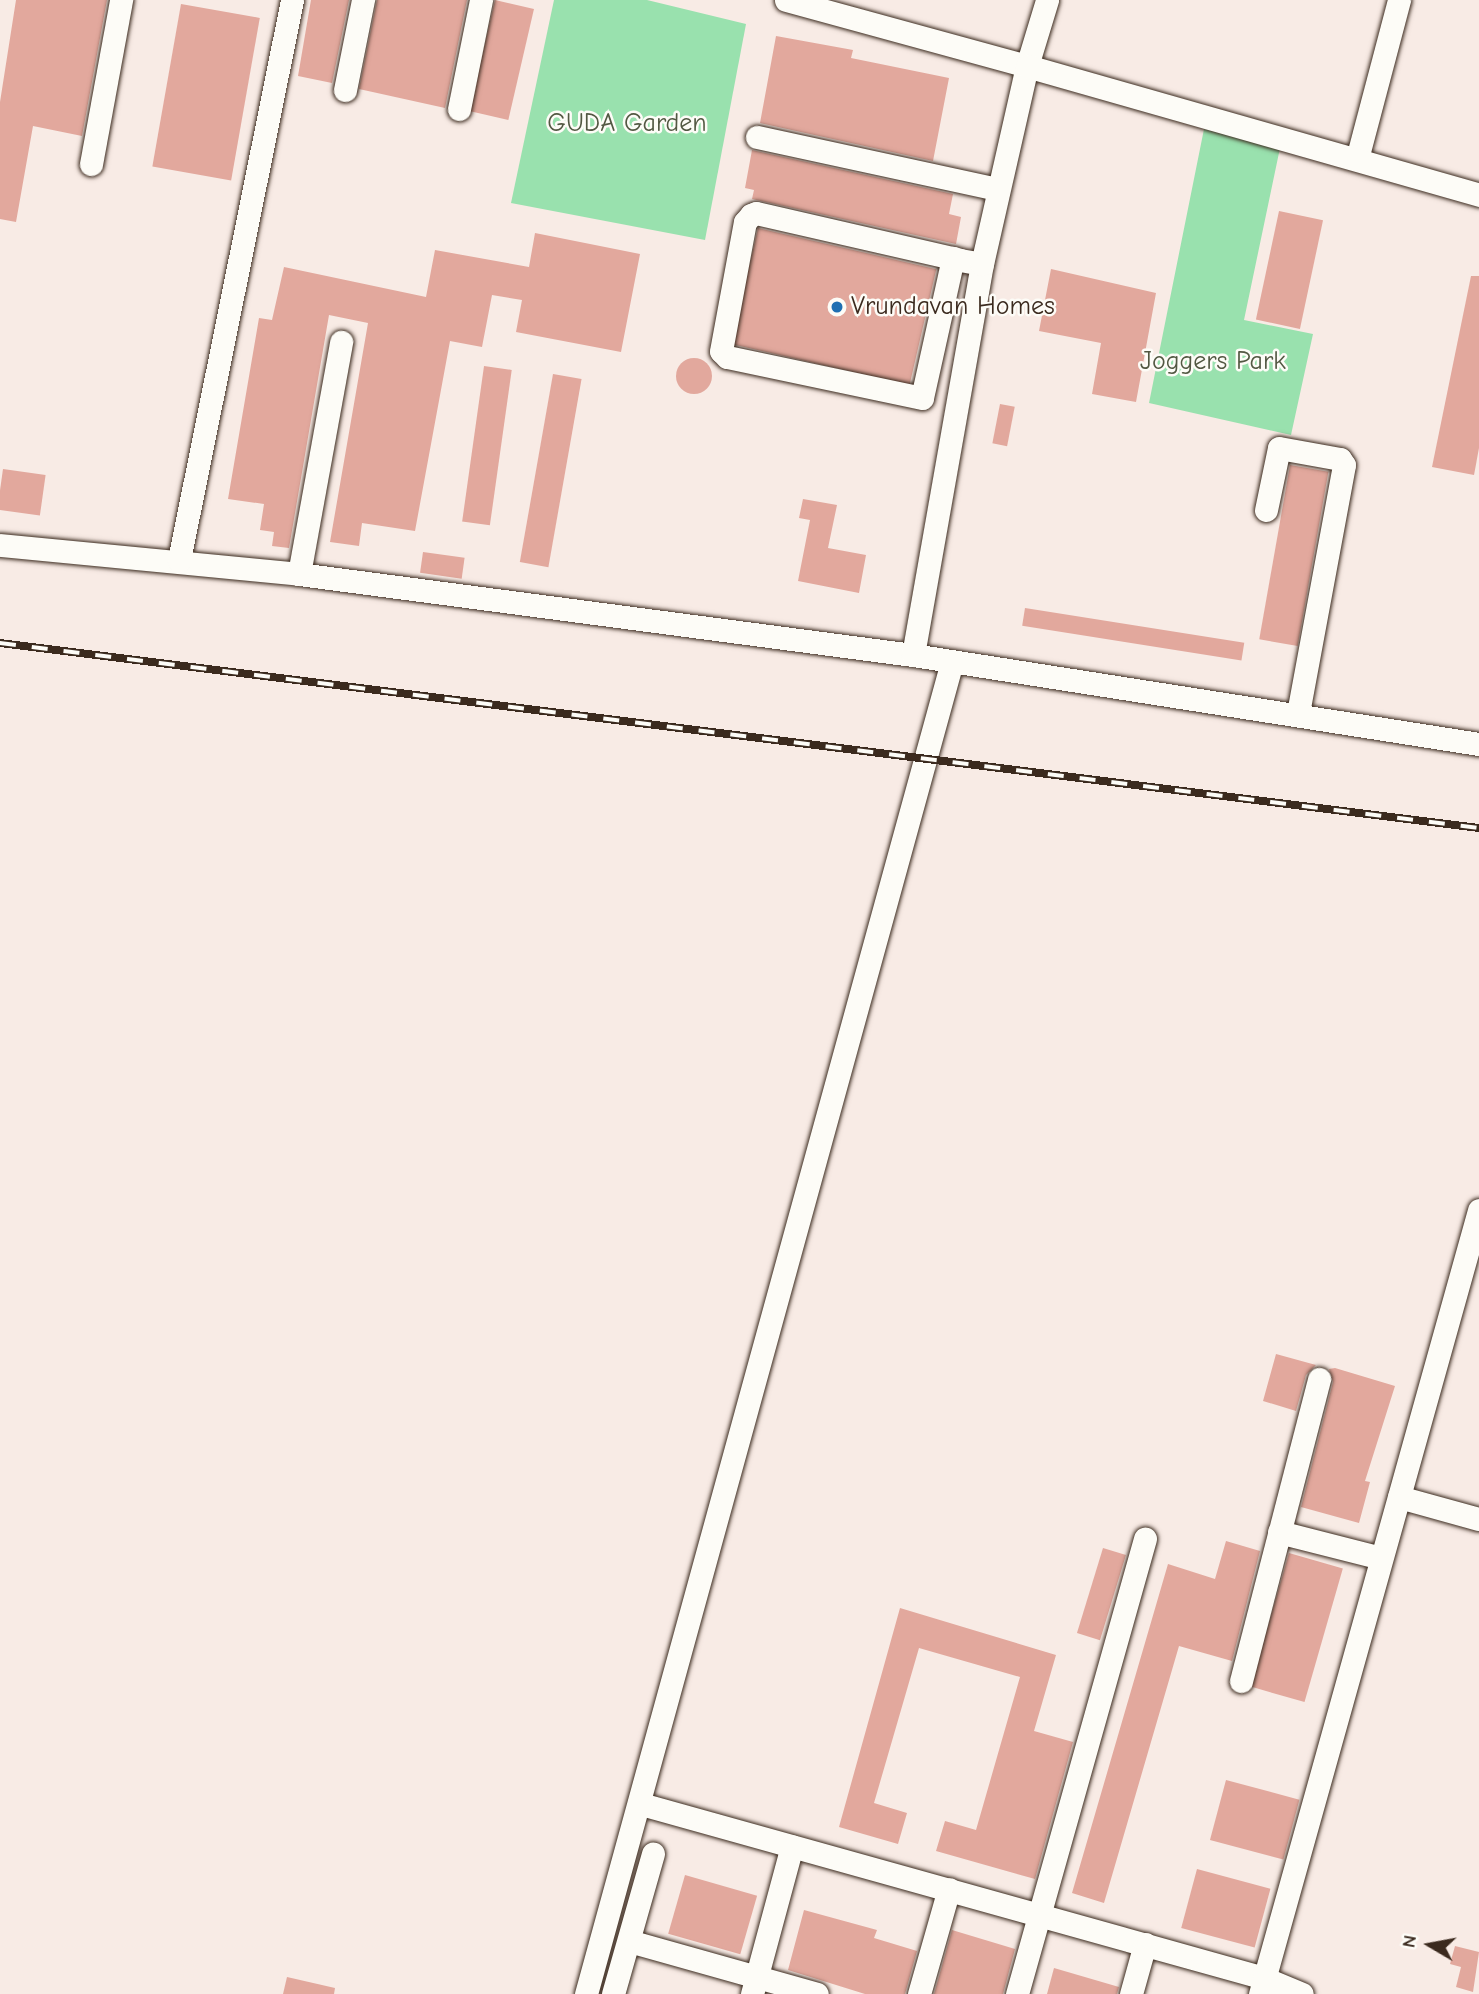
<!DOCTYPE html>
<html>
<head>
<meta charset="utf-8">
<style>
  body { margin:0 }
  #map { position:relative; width:1479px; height:1994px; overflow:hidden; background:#f8ebe5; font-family:"Comic Neue",sans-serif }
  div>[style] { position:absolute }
  .green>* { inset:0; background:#99e1ae }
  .building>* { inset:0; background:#e2a89d; transform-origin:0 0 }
  .round { border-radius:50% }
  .roads { filter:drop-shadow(0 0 2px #3b2a1e) drop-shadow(0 0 2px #3b2a1e) }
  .minor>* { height:23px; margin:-11.5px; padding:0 11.5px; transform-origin:11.5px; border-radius:11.5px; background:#fdfcf7 }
  .rail>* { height:8px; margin-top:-4px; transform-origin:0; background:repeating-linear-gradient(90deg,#fdfcf7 0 16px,#3b2a1e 0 32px); box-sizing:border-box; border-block:2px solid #3b2a1e }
  .dots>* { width:19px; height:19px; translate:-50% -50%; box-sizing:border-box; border:4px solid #fdfcf7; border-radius:50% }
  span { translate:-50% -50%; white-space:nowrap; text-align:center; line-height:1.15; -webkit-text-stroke:5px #fdfcf7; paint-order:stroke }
  .park-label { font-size:26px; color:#525842 }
  .poi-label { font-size:26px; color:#3b2a1e }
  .left { translate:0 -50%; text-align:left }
  .north { position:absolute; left:1395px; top:1910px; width:70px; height:70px; -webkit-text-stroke:5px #fdfcf7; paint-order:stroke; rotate:280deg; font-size:19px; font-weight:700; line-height:28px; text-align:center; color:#3b2a1e }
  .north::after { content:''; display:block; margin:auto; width:24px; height:32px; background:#3b2a1e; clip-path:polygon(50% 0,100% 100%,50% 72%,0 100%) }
</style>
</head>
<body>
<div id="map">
  <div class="green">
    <i style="clip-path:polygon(554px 0,647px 0,746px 24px,705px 240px,511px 203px)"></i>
    <i style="clip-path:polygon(1204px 129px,1280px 148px,1244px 320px,1313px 334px,1291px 435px,1149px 403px)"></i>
  </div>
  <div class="building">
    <i style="clip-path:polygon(16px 0,107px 0,82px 136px,33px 126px,16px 222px,0 219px,0 102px)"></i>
    <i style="clip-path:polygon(311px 0,349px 0,332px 83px,298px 76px)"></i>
    <i style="clip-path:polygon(377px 0,467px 0,445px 108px,359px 89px)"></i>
    <i style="left:495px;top:0;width:40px;height:114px;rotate:13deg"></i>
    <i style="left:181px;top:4px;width:80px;height:165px;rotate:10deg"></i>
    <i style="clip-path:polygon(776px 36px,853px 50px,851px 58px,949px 78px,933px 161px,760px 123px)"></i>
    <i style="clip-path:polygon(752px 150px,953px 194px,949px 214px,961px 217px,956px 244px,752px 199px,754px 190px,745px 188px)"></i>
    <i style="left:1279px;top:211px;width:45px;height:111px;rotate:12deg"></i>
    <i style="left:758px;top:228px;width:183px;height:119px;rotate:13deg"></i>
    <i style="clip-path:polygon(535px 233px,640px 254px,621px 352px,516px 332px,522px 300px,492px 295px,482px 347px,450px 341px,415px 531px,362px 523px,359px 546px,330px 542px,368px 323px,329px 315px,289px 548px,272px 546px,274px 532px,260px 530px,264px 504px,228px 499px,259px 318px,272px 320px,284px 267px,426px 297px,435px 250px,529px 267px)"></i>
    <i style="clip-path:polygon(1051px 269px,1156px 293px,1136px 402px,1092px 394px,1101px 343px,1039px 331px)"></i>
    <i style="clip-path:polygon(1471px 276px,1479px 276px,1479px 448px,1474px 475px,1432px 467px)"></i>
    <i class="round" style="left:676px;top:358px;width:36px;height:36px"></i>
    <i style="left:484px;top:366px;width:28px;height:157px;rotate:8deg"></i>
    <i style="left:553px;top:374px;width:29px;height:191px;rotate:10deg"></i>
    <i style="left:1000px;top:404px;width:15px;height:40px;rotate:11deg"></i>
    <i style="left:1290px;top:465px;width:39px;height:177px;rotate:10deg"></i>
    <i style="left:3px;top:469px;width:43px;height:41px;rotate:8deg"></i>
    <i style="clip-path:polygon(803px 499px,837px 505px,828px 548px,866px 555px,859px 593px,798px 581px,810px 520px,799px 518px)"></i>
    <i style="left:423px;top:552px;width:42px;height:21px;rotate:8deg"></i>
    <i style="left:1025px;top:608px;width:222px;height:18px;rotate:9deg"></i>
    <i style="clip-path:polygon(1276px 1354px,1316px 1365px,1306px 1375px,1296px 1411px,1263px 1401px)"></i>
    <i style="clip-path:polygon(1335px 1368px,1395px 1386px,1365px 1481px,1370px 1482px,1359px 1523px,1301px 1507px,1333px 1382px,1329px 1369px)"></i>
    <i style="clip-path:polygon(1226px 1541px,1260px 1551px,1232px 1661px,1179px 1646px,1104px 1903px,1072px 1893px,1168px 1564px,1215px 1579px)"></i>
    <i style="left:1103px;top:1548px;width:24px;height:89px;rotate:17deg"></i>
    <i style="left:1289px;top:1553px;width:56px;height:139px;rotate:16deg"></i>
    <i style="clip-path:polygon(900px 1608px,1056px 1655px,1034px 1731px,1073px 1742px,1035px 1879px,936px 1851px,945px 1821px,976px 1830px,1020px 1677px,919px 1648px,874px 1803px,907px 1813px,898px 1844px,839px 1827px)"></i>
    <i style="left:1226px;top:1780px;width:76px;height:62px;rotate:15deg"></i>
    <i style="left:1197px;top:1869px;width:76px;height:61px;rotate:15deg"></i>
    <i style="left:685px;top:1875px;width:75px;height:61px;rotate:16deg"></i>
    <i style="clip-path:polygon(804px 1910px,877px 1930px,874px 1938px,917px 1951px,905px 1994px,865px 1994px,788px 1970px)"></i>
    <i style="clip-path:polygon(952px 1930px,1015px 1949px,1003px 1994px,934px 1994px)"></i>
    <i style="clip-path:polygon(1455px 1946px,1479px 1952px,1473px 1992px,1456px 1987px,1461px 1967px,1450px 1964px)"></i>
    <i style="clip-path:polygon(1054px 1968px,1119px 1987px,1117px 1994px,1047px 1994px)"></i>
    <i style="clip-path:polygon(287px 1977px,335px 1988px,334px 1994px,283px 1994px)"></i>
  </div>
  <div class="roads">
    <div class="minor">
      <i style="left:786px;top:0;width:250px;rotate:15.3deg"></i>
      <i style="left:1027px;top:66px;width:69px;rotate:-73.1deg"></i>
      <i style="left:345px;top:90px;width:92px;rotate:-78.7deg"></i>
      <i style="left:459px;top:109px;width:111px;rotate:-78.6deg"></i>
      <i style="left:757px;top:137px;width:246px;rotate:12.2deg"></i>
      <i style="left:1357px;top:159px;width:164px;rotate:-75.2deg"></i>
      <i style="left:91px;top:164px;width:167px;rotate:-79.6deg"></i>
      <i style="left:953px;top:258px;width:143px;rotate:102.5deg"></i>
      <i style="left:922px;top:398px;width:199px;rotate:-168.1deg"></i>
      <i style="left:727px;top:357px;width:8px;rotate:-135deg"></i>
      <i style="left:721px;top:351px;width:131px;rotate:-79.5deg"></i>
      <i style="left:745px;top:222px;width:9px;rotate:-49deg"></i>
      <i style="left:751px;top:215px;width:5px;rotate:-22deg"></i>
      <i style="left:756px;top:213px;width:202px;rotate:12.9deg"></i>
      <i style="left:953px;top:258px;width:7px;rotate:16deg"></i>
      <i style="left:960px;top:260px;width:22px;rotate:10deg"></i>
      <i style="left:1266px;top:510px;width:63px;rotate:-78.2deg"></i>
      <i style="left:1279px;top:448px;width:62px;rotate:10.2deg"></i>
      <i style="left:1340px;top:459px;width:7px;rotate:56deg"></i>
      <i style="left:1344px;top:465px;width:253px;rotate:100.5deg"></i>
      <i style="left:0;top:545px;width:300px;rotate:5.5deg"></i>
      <i style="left:299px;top:574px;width:619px;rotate:7.52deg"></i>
      <i style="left:913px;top:655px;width:573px;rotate:8.94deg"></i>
      <i style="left:179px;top:560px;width:571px;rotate:-78.59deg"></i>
      <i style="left:299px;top:574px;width:236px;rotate:-79.7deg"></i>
      <i style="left:913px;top:655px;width:397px;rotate:-80deg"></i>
      <i style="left:982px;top:264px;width:203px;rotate:-77.2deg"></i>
      <i style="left:1027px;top:66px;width:470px;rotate:15.9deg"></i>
      <i style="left:1399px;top:1497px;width:83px;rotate:15.4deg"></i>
      <i style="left:1279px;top:1532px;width:105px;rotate:14.3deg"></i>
      <i style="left:1241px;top:1681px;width:312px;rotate:-75.5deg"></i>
      <i style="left:641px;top:1804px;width:647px;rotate:15.6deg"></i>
      <i style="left:1264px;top:1978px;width:41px;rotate:22.8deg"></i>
      <i style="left:629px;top:1941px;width:195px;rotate:15.7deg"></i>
      <i style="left:586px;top:1994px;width:1381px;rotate:-74.64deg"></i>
      <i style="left:613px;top:1994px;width:146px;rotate:-74.1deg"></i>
      <i style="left:752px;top:1994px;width:153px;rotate:-74.9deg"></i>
      <i style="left:919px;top:1994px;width:109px;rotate:-74.1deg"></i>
      <i style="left:1017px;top:1994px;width:473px;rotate:-74.3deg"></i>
      <i style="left:1131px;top:1994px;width:52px;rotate:-74.4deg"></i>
      <i style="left:1260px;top:1994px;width:814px;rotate:-74.39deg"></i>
    </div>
  </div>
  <div class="rail">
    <i style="left:0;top:643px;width:1491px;rotate:7.13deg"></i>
  </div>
  <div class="dots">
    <i style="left:837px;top:307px;background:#1f6fb2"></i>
  </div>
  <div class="park-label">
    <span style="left:627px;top:124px">GUDA Garden</span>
    <span style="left:1213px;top:362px">Joggers Park</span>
  </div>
  <div class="poi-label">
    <span class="left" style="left:851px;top:307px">Vrundavan Homes</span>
  </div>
  <div class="north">N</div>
</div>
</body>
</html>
